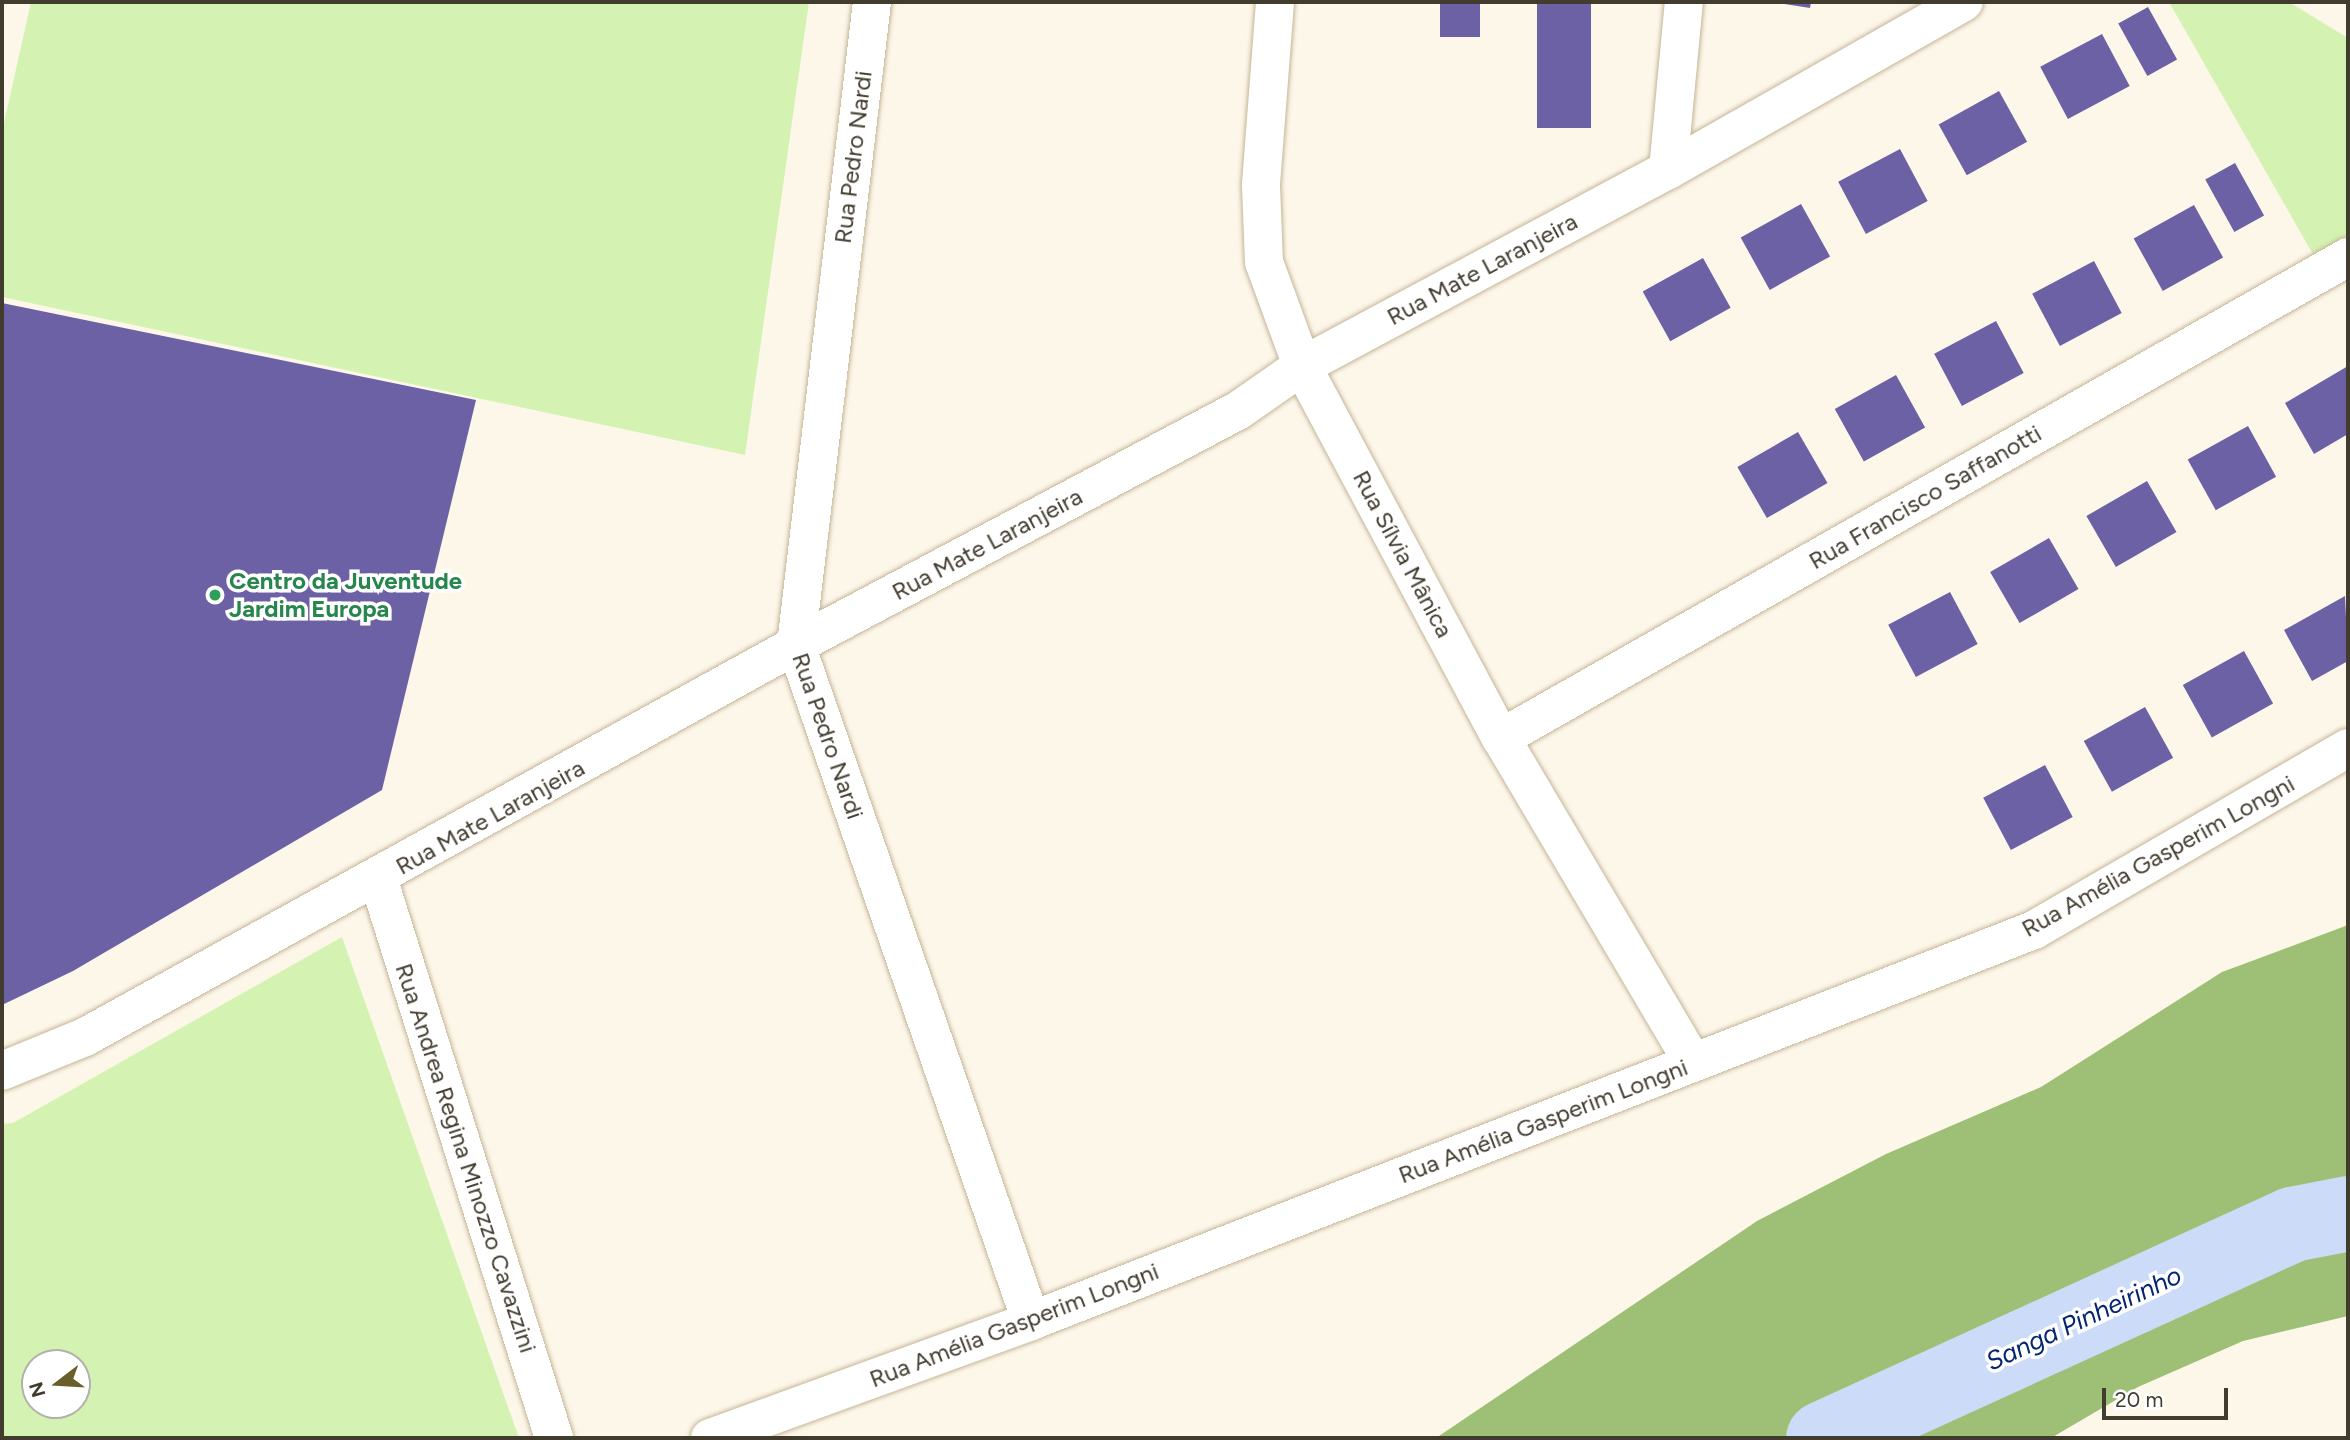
<!DOCTYPE html>
<html>
<head>
<meta charset="utf-8">
<style>
  body { margin:0 }
  #map { position:relative; width:2350px; height:1440px; overflow:hidden; background:#fdf7ea; font-family:Figtree,sans-serif }
  div>[style] { position:absolute }
  .green>* { inset:0; background:#d4f3b2 }
  .forest>* { inset:0; background:#9ec076 }
  .river>* { height:75px; margin:-37.5px; padding:0 37.5px; transform-origin:37.5px; border-radius:37.5px; background:#ccdbf8 }
  .building>* { inset:0; background:#6d61a6; transform-origin:0 0 }
  .roads { filter:drop-shadow(0 0 2px #c4b596) drop-shadow(0 0 2px #c4b596) }
  .minor>* { height:38px; margin:-19px; padding:0 19px; transform-origin:19px; border-radius:19px; background:#fff }
  .dots>* { width:19px; height:19px; translate:-50% -50%; box-sizing:border-box; border:4px solid #fff; border-radius:50% }
  span { translate:-50% -50%; white-space:nowrap; text-align:center; line-height:1.15; -webkit-text-stroke:7px #fff; paint-order:stroke }
  .street-label { font-size:24px; color:#423c2f }
  .leisure-label { font-size:24px; color:#27864d; font-weight:700 }
  .left { translate:0 -50%; text-align:left }
  .water-label { font-size:26px; color:#052572; font-style:italic }
  .frame { position:absolute; inset:0; border:4px solid #423c2f; pointer-events:none }
  .north { position:absolute; left:21px; top:1349px; width:70px; height:70px; box-sizing:border-box; background:#fff; border:2px solid #b3b1ac; border-radius:50%; rotate:253deg; font-size:19px; font-weight:700; line-height:28px; text-align:center; color:#423c2f }
  .north::after { content:''; display:block; margin:auto; width:24px; height:32px; background:#695f2b; clip-path:polygon(50% 0,100% 100%,50% 72%,0 100%) }
  .scale { position:absolute; left:2102px; top:1388px; width:126px; height:32px; box-sizing:border-box; border:4px solid #423c2f; border-top:0; padding-left:9px; font-size:21px; line-height:24px; white-space:nowrap; color:#423c2f; -webkit-text-stroke:5px #fff; paint-order:stroke }
</style>
</head>
<body>
<div id="map">
  <div class="green">
    <i style="clip-path:polygon(31px 2px,809px 2px,745px 455px,2px 297px,2px 132px)"></i>
    <i style="clip-path:polygon(2169px 2px,2289px 2px,2348px 38px,2348px 236px,2314px 256px)"></i>
    <i style="clip-path:polygon(evenodd,342px 937px,519px 1438px,2px 1438px,2px 1124px,13px 1123px,342px 937px,35px 1363px,77px 1363px,77px 1405px,35px 1405px,35px 1363px)"></i>
  </div>
  <div class="forest">
    <i style="clip-path:polygon(2348px 925px,2348px 1316px,2243px 1341px,2138px 1387px,2051px 1438px,1436px 1438px,1757px 1221px,1886px 1154px,2041px 1087px,2222px 972px)"></i>
  </div>
  <div class="river">
    <i style="left:1823px;top:1438px;width:516px;rotate:-24.53deg"></i>
    <i style="left:2292px;top:1224px;width:57px;rotate:-11.1deg"></i>
  </div>
  <div class="building">
    <i style="left:1440px;top:2px;width:40px;height:35px"></i>
    <i style="left:1537px;top:2px;width:54px;height:126px"></i>
    <i style="clip-path:polygon(1771px 2px,1811px 2px,1810px 8px)"></i>
    <i style="left:2148px;top:7px;width:60px;height:34px;rotate:61deg"></i>
    <i style="left:2102px;top:34px;width:59px;height:70px;rotate:62deg"></i>
    <i style="left:1999px;top:91px;width:58px;height:69px;rotate:61deg"></i>
    <i style="left:1900px;top:149px;width:59px;height:70px;rotate:62deg"></i>
    <i style="left:2235px;top:163px;width:60px;height:34px;rotate:61deg"></i>
    <i style="left:1801px;top:204px;width:60px;height:69px;rotate:61deg"></i>
    <i style="left:2194px;top:205px;width:60px;height:69px;rotate:61deg"></i>
    <i style="left:1703px;top:258px;width:57px;height:69px;rotate:61deg"></i>
    <i style="left:2094px;top:261px;width:59px;height:70px;rotate:62deg"></i>
    <i style="clip-path:polygon(2px 303px,476px 400px,382px 790px,73px 971px,2px 1005px)"></i>
    <i style="left:1996px;top:321px;width:59px;height:70px;rotate:62deg"></i>
    <i style="clip-path:polygon(2348px 366px,2348px 434px,2314px 454px,2285px 403px)"></i>
    <i style="left:1896px;top:375px;width:60px;height:70px;rotate:61deg"></i>
    <i style="left:2248px;top:426px;width:58px;height:69px;rotate:61deg"></i>
    <i style="left:1798px;top:432px;width:59px;height:70px;rotate:60deg"></i>
    <i style="left:2147px;top:481px;width:59px;height:70px;rotate:60deg"></i>
    <i style="left:2049px;top:538px;width:59px;height:68px;rotate:60deg"></i>
    <i style="left:1950px;top:592px;width:59px;height:70px;rotate:62deg"></i>
    <i style="clip-path:polygon(2345px 596px,2348px 661px,2312px 681px,2284px 630px)"></i>
    <i style="left:2244px;top:651px;width:60px;height:70px;rotate:61deg"></i>
    <i style="left:2145px;top:707px;width:58px;height:70px;rotate:61deg"></i>
    <i style="left:2045px;top:765px;width:59px;height:70px;rotate:62deg"></i>
  </div>
  <div class="roads">
    <div class="minor">
      <i style="left:872px;top:2px;width:647px;rotate:96.74deg"></i>
      <i style="left:796px;top:645px;width:716px;rotate:70.83deg"></i>
      <i style="left:1275px;top:2px;width:184px;rotate:94.4deg"></i>
      <i style="left:1261px;top:185px;width:77px;rotate:87.8deg"></i>
      <i style="left:1264px;top:262px;width:111px;rotate:69.9deg"></i>
      <i style="left:1302px;top:366px;width:422px;rotate:61.9deg"></i>
      <i style="left:1501px;top:738px;width:377px;rotate:59.4deg"></i>
      <i style="left:1668px;top:170px;width:169px;rotate:-84.6deg"></i>
      <i style="left:1501px;top:738px;width:974px;rotate:-29.59deg"></i>
      <i style="left:378px;top:878px;width:587px;rotate:72.55deg"></i>
      <i style="left:2px;top:1071px;width:90px;rotate:-22.3deg"></i>
      <i style="left:85px;top:1037px;width:812px;rotate:-28.87deg"></i>
      <i style="left:796px;top:645px;width:501px;rotate:-27.94deg"></i>
      <i style="left:1239px;top:410px;width:77px;rotate:-34.9deg"></i>
      <i style="left:1302px;top:366px;width:415px;rotate:-28.2deg"></i>
      <i style="left:1668px;top:170px;width:340px;rotate:-29.6deg"></i>
      <i style="left:710px;top:1438px;width:342px;rotate:-20deg"></i>
      <i style="left:1031px;top:1321px;width:1077px;rotate:-21.3deg"></i>
      <i style="left:2034px;top:930px;width:363px;rotate:-30.1deg"></i>
    </div>
  </div>
  <div class="dots">
    <i style="left:215px;top:595px;background:#2e9e5b"></i>
  </div>
  <div class="street-label">
    <span style="left:853px;top:157px;rotate:-83deg">Rua Pedro Nardi</span>
    <span style="left:1482px;top:269px;rotate:-28deg">Rua Mate Laranjeira</span>
    <span style="left:1925px;top:497px;rotate:-30deg">Rua Francisco Saffanotti</span>
    <span style="left:987px;top:544px;rotate:-28deg">Rua Mate Laranjeira</span>
    <span style="left:1403px;top:554px;rotate:62deg">Rua Sílvia Mânica</span>
    <span style="left:828px;top:736px;rotate:71deg">Rua Pedro Nardi</span>
    <span style="left:490px;top:817px;rotate:-29deg">Rua Mate Laranjeira</span>
    <span style="left:2158px;top:856px;rotate:-29deg">Rua Amélia Gasperim Longni</span>
    <span style="left:1543px;top:1121px;rotate:-21deg">Rua Amélia Gasperim Longni</span>
    <span style="left:466px;top:1158px;rotate:72deg">Rua Andrea Regina Minozzo Cavazzini</span>
    <span style="left:1014px;top:1325px;rotate:-21deg">Rua Amélia Gasperim Longni</span>
  </div>
  <div class="leisure-label">
    <span class="left" style="left:229px;top:595px">Centro da Juventude<br>Jardim Europa</span>
  </div>
  <div class="water-label">
    <span style="left:2084px;top:1319px;rotate:-25deg">Sanga Pinheirinho</span>
  </div>
  <div class="frame"></div>
  <div class="north">N</div>
  <div class="scale">20 m</div>
</div>
</body>
</html>
